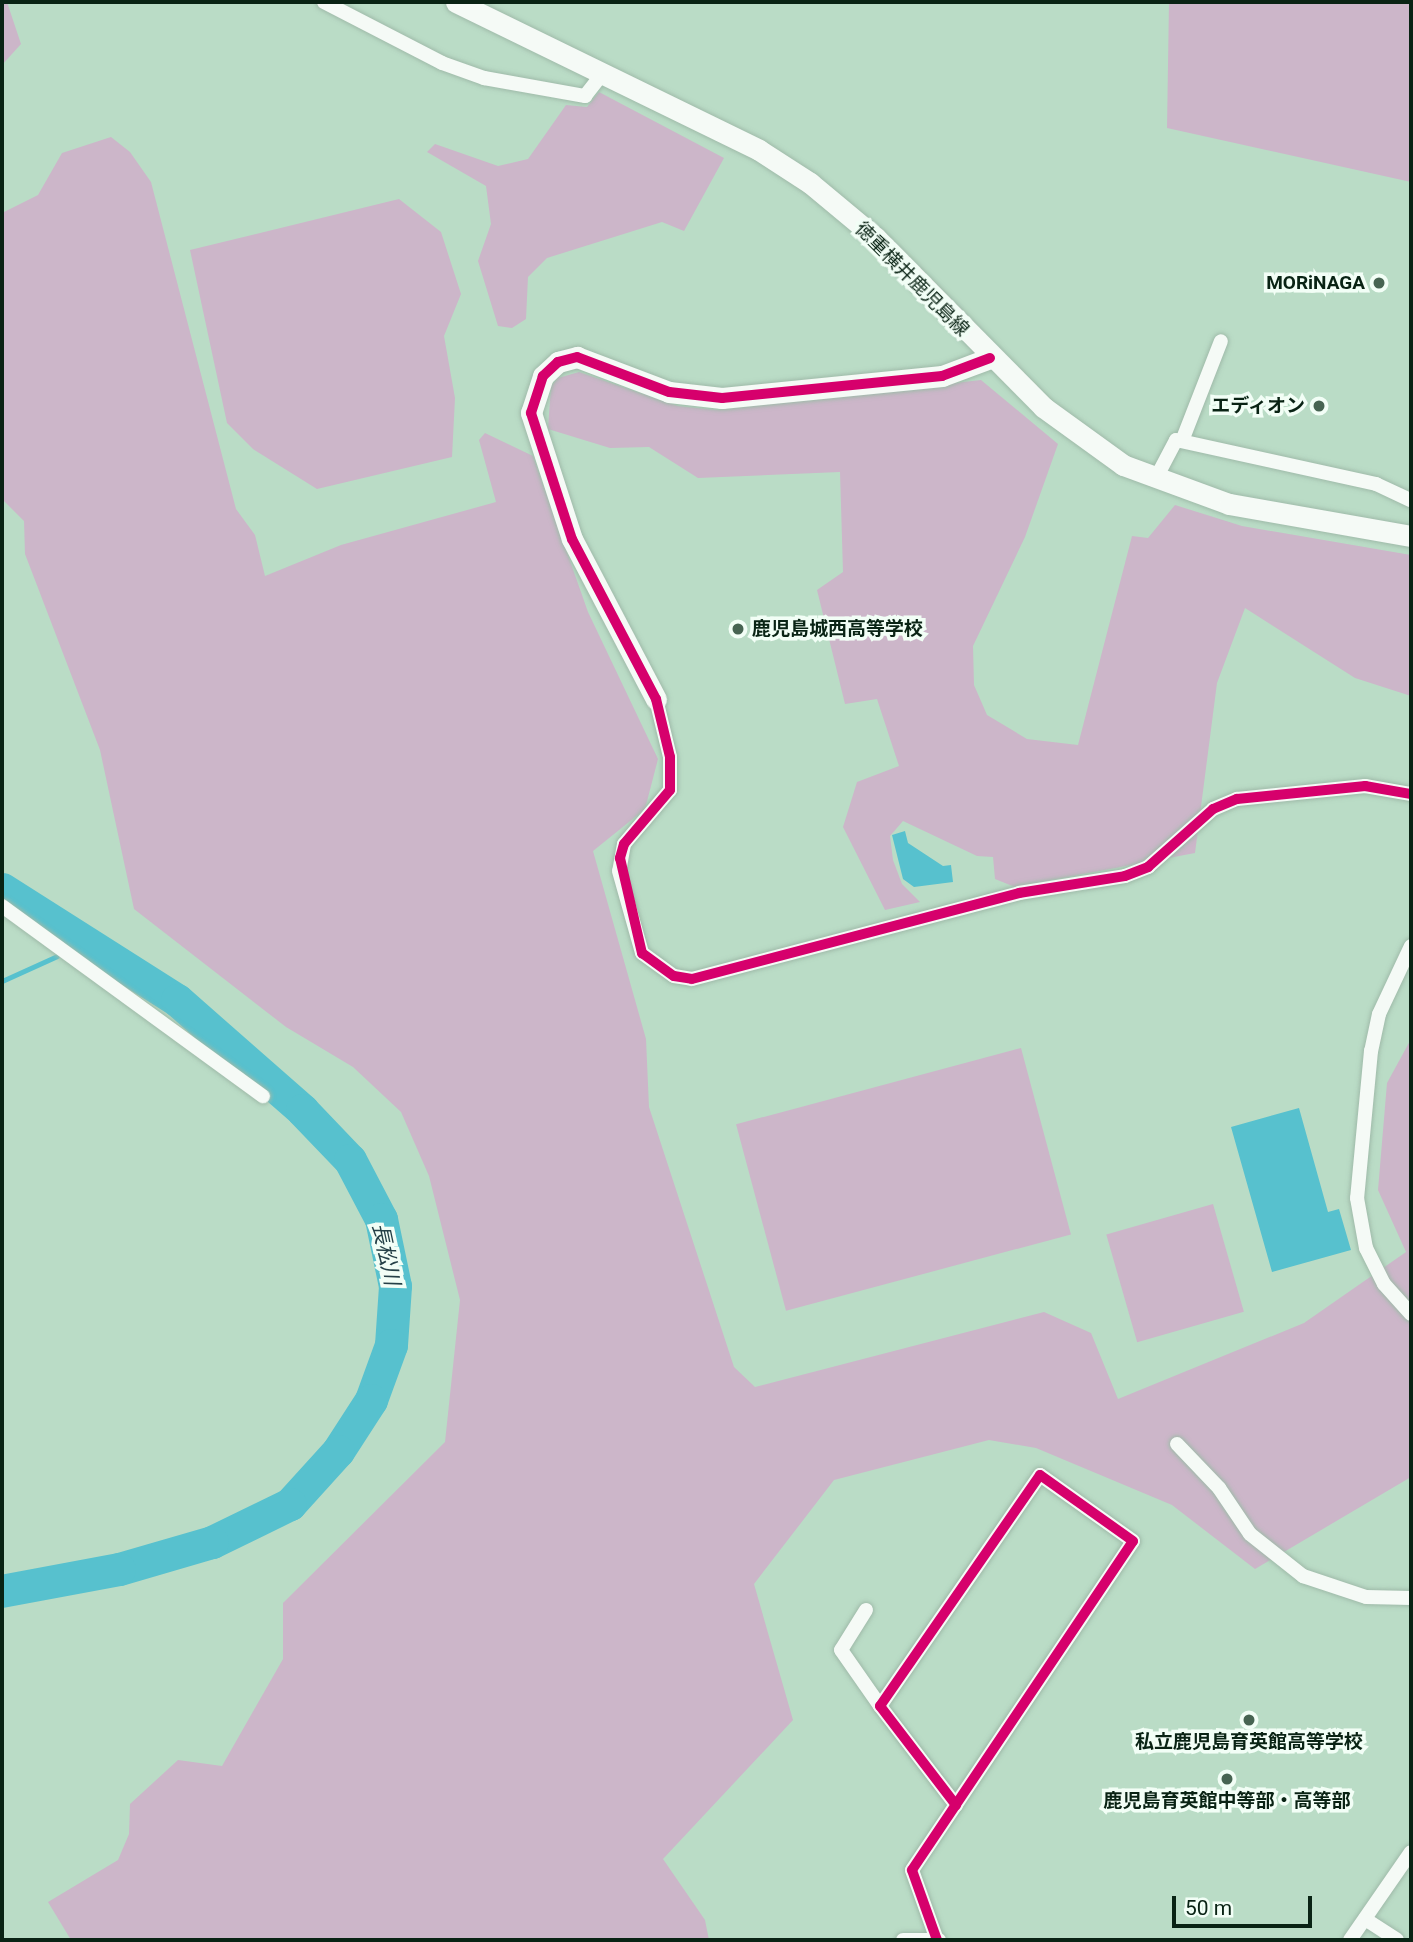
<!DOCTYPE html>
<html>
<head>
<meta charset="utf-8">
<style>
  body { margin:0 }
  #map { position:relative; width:1413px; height:1942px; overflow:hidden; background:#badcc6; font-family:Roboto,"Noto Sans JP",sans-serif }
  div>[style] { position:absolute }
  .green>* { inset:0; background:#ccb6c9; transform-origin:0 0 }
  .water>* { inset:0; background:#57c1ce }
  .stream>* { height:5px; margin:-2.5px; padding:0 2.5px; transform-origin:2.5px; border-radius:2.5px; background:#57c1ce }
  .river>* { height:33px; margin:-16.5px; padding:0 16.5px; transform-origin:16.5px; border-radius:16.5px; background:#57c1ce }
  .roads { filter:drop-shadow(0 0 2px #9fbaa9) drop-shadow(0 0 2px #9fbaa9) }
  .street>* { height:14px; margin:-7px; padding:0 7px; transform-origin:7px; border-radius:7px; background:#f5faf6 }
  .secondary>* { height:21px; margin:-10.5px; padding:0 10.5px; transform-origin:10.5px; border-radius:10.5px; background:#f5faf6 }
  .cycleway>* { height:10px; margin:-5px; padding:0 5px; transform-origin:5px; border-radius:5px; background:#d6006c }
  .dots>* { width:19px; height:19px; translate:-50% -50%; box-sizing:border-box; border:4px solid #f2fef6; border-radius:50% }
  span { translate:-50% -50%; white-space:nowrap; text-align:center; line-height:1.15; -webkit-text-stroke:7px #f2fef6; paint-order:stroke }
  .street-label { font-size:19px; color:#092314 }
  .poi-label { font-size:19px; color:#092314; font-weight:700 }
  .right { translate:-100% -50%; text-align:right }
  .left { translate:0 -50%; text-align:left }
  .water-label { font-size:21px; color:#254047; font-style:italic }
  .frame { position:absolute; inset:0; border:4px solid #092314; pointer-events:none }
  .scale { position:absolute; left:1172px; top:1896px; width:140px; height:32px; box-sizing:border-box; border:4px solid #092314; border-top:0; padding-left:9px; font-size:21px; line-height:24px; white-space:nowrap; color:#092314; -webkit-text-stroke:5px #f2fef6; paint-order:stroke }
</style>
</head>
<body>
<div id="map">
  <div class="green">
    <i style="clip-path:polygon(2px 2px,7px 2px,21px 44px,2px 65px)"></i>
    <i style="clip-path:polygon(1169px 2px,1411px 2px,1411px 182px,1167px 128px)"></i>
    <i style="clip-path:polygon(599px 92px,724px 158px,684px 231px,662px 222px,547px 258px,528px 277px,526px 319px,512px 328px,498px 326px,478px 261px,491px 224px,486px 186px,427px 152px,435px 144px,498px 166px,528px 159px,566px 105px,587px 107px)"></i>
    <i style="clip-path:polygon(111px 137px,130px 152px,151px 182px,236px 509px,255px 535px,265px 576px,341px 545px,496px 502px,479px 440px,485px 433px,533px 456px,588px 612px,658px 759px,645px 809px,593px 851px,646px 1039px,649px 1107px,734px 1367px,755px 1387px,1044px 1312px,1091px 1333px,1118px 1399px,1304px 1323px,1406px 1252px,1378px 1190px,1387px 1083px,1411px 1039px,1411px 1477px,1255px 1569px,1172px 1505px,1036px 1448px,989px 1440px,834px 1480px,754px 1584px,793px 1720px,663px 1859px,705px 1920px,709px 1940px,71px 1940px,48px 1902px,118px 1860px,129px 1834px,130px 1804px,178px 1760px,222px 1766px,283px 1659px,283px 1603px,445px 1442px,460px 1300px,429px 1176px,401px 1112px,353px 1067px,286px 1027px,134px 909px,100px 750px,25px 554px,24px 521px,2px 499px,2px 213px,38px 195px,62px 153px)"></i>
    <i style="clip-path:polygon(399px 199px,441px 232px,461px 294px,444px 336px,455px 398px,452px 457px,317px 489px,253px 449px,227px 423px,190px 250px)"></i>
    <i style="clip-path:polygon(579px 372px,678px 406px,717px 410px,981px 380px,1058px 444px,1025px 537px,973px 646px,974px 685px,987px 715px,1027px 739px,1078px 745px,1132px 536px,1148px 538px,1175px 505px,1242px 526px,1411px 555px,1411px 696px,1355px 678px,1245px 608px,1217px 683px,1195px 853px,1015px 887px,995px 879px,993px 857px,977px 856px,903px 821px,890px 836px,893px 860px,902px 884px,920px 902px,885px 910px,843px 827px,857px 782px,899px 766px,877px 699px,845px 704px,817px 590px,843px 572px,840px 472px,698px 478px,649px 447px,610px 448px,548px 429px,551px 386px,558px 378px)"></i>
    <i style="left:1021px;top:1048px;width:193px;height:295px;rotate:75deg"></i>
    <i style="left:1213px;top:1204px;width:112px;height:111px;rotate:74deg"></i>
  </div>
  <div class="water">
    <i style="clip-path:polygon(905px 831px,908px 843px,943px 866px,951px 865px,953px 882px,914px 887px,903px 879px,892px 835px)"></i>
    <i style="clip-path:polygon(1299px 1108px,1328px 1212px,1339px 1209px,1351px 1250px,1272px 1272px,1231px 1127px)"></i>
  </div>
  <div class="stream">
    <i style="left:2px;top:981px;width:60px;rotate:-24.4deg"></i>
  </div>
  <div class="river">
    <i style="left:2px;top:889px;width:207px;rotate:32.4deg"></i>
    <i style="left:177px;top:1000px;width:167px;rotate:41.3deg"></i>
    <i style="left:302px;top:1110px;width:69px;rotate:46.2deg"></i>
    <i style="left:350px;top:1160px;width:67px;rotate:62.3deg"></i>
    <i style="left:381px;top:1219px;width:68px;rotate:78.2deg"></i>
    <i style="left:395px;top:1286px;width:59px;rotate:93.9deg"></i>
    <i style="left:391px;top:1345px;width:59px;rotate:110deg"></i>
    <i style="left:371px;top:1400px;width:61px;rotate:122.9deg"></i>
    <i style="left:338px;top:1451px;width:72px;rotate:132.2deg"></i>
    <i style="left:290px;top:1504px;width:87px;rotate:154deg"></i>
    <i style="left:212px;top:1542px;width:97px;rotate:163.8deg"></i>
    <i style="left:119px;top:1569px;width:119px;rotate:169.4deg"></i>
  </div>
  <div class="roads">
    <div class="street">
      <i style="left:324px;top:2px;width:133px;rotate:27.3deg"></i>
      <i style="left:442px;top:63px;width:45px;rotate:19.7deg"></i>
      <i style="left:484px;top:78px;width:103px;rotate:10.1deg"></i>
      <i style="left:585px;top:96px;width:28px;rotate:-52deg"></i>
      <i style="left:1182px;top:441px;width:107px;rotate:-68.7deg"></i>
      <i style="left:1155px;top:480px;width:45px;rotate:-62.3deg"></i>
      <i style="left:1176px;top:440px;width:205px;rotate:12.4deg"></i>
      <i style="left:1376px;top:484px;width:38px;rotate:25deg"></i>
      <i style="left:656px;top:699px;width:60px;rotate:76.4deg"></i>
      <i style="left:670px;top:757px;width:33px;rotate:90deg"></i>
      <i style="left:670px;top:790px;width:71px;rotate:130.4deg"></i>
      <i style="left:624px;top:844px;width:27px;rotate:100deg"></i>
      <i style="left:619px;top:871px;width:85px;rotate:74.3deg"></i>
      <i style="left:642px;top:953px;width:39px;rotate:36deg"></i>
      <i style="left:674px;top:976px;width:18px;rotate:9deg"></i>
      <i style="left:692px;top:979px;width:338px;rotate:-14.7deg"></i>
      <i style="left:1019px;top:893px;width:107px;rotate:-9.1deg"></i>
      <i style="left:1125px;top:876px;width:25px;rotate:-21deg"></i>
      <i style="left:1148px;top:867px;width:87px;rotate:-41.7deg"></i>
      <i style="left:1213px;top:809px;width:26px;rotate:-23deg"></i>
      <i style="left:1237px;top:799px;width:129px;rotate:-5.8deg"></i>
      <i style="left:1365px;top:786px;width:47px;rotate:9.9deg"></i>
      <i style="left:2px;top:906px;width:323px;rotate:36.1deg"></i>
      <i style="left:1411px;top:946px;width:75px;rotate:115.2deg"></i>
      <i style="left:1379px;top:1014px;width:38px;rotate:102deg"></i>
      <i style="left:1371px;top:1051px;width:148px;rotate:95.4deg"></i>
      <i style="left:1357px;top:1198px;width:51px;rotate:79.8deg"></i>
      <i style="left:1366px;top:1248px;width:40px;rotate:63.4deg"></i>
      <i style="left:1384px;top:1284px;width:40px;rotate:48deg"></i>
      <i style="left:1177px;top:1444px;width:61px;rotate:46.3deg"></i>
      <i style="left:1219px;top:1488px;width:55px;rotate:56deg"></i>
      <i style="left:1250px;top:1534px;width:68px;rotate:38.4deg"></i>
      <i style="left:1303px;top:1576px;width:66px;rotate:18.4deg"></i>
      <i style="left:1366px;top:1597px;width:45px;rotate:1.3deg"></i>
      <i style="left:866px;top:1610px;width:47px;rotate:122deg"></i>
      <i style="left:841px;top:1650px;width:68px;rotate:55.1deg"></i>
      <i style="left:1365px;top:1919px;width:38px;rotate:33deg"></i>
      <i style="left:903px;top:1940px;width:36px"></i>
      <i style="left:937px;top:1940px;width:74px;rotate:-109.7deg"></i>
      <i style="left:912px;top:1870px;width:396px;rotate:-56.1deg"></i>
      <i style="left:1133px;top:1541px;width:114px;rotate:-144.6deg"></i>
      <i style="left:1040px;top:1475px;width:281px;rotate:124.7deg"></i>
      <i style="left:880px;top:1706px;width:125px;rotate:52.5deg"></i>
      <i style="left:1350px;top:1940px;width:107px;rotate:-55.3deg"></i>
    </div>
    <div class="secondary">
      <i style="left:456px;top:2px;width:337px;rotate:26deg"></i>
      <i style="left:759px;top:150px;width:61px;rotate:32.9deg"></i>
      <i style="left:810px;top:183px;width:86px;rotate:39.8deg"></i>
      <i style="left:876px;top:238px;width:238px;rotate:45.3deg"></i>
      <i style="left:1043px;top:407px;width:99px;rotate:35.9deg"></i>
      <i style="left:1123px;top:465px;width:113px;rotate:20.2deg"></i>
      <i style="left:1229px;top:504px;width:185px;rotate:10deg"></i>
      <i style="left:656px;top:699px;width:181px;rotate:-117.7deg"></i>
      <i style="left:572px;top:539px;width:133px;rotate:-108deg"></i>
      <i style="left:531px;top:413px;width:39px;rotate:-72deg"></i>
      <i style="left:543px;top:376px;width:21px;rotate:-43deg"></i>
      <i style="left:558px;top:362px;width:20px;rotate:-15deg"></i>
      <i style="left:577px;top:357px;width:98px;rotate:20.8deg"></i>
      <i style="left:669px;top:392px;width:53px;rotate:6.5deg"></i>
      <i style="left:722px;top:398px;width:221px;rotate:-5.7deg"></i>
      <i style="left:942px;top:376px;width:51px;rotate:-20.6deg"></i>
    </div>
  </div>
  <div class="cycleway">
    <i style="left:990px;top:358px;width:51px;rotate:159.4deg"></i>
    <i style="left:942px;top:376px;width:221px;rotate:174.3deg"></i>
    <i style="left:722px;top:398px;width:53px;rotate:-173.5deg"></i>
    <i style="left:669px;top:392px;width:98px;rotate:-159.2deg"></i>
    <i style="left:577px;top:357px;width:20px;rotate:165deg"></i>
    <i style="left:558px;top:362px;width:21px;rotate:137deg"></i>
    <i style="left:543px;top:376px;width:39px;rotate:108deg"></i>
    <i style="left:531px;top:413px;width:133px;rotate:72deg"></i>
    <i style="left:572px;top:539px;width:181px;rotate:62.3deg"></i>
    <i style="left:656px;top:699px;width:60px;rotate:76.4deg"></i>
    <i style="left:670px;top:757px;width:33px;rotate:90deg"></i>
    <i style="left:670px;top:790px;width:71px;rotate:130.4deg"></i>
    <i style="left:624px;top:844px;width:15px;rotate:106deg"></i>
    <i style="left:620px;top:858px;width:98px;rotate:77deg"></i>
    <i style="left:642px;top:953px;width:39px;rotate:36deg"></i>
    <i style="left:674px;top:976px;width:18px;rotate:9deg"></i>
    <i style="left:692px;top:979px;width:338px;rotate:-14.7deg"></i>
    <i style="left:1019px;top:893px;width:107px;rotate:-9.1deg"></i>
    <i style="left:1125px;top:876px;width:25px;rotate:-21deg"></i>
    <i style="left:1148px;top:867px;width:87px;rotate:-41.7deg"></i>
    <i style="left:1213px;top:809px;width:26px;rotate:-23deg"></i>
    <i style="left:1237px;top:799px;width:129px;rotate:-5.8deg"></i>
    <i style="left:1365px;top:786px;width:47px;rotate:9.9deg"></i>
    <i style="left:937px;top:1940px;width:74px;rotate:-109.7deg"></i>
    <i style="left:912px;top:1870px;width:396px;rotate:-56.1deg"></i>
    <i style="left:1133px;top:1541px;width:114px;rotate:-144.6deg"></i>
    <i style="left:1040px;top:1475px;width:281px;rotate:124.7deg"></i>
    <i style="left:880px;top:1706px;width:125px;rotate:52.5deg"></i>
  </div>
  <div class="dots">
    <i style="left:1379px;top:283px;background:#476452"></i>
    <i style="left:1319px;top:406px;background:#476452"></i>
    <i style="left:738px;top:629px;background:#476452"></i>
    <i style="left:1249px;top:1720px;background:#476452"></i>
    <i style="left:1227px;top:1779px;background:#476452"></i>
  </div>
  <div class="street-label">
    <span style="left:912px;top:279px;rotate:45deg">徳重横井鹿児島線</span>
  </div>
  <div class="poi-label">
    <span class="right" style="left:1365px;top:283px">MORiNAGA</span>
    <span class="right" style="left:1305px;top:406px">エディオン</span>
    <span class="left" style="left:752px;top:629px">鹿児島城西高等学校</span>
    <span style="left:1249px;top:1742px">私立鹿児島育英館高等学校</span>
    <span style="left:1227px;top:1801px">鹿児島育英館中等部・高等部</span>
  </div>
  <div class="water-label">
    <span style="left:386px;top:1254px;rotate:78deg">長松川</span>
  </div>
  <div class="frame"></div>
  <div class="scale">50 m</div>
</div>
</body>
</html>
